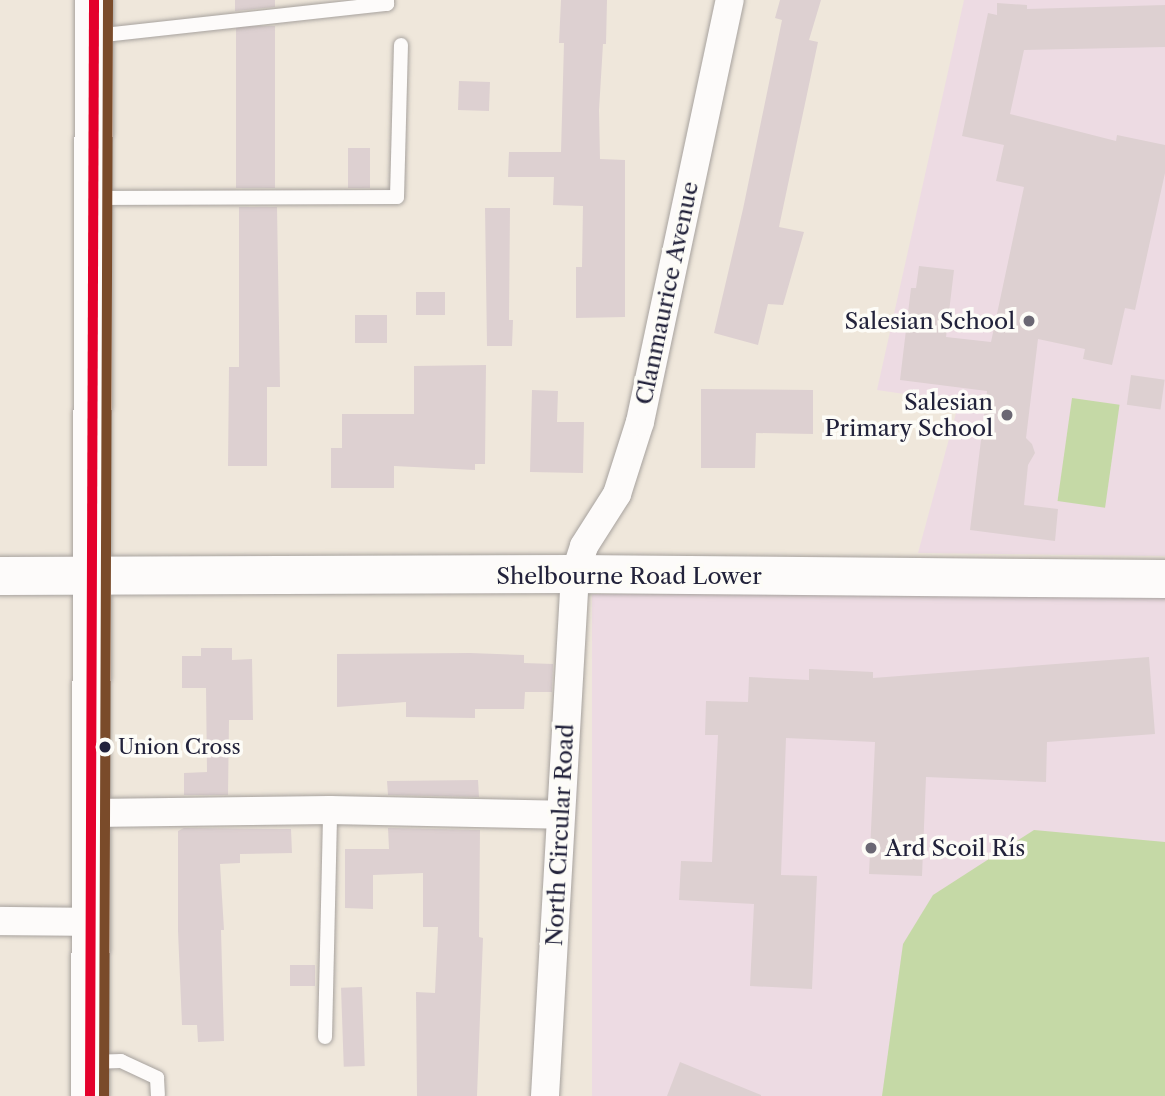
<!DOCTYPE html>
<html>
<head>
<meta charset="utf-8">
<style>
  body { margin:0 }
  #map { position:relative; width:1165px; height:1096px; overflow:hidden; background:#efe7db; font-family:"Libre Caslon Text",serif }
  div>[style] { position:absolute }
  .built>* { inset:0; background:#eddbe3; transform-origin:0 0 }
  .green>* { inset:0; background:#c5d9a6; transform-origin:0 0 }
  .building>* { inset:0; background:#ddd0d1; transform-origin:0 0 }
  .roads { filter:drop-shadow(0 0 2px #a7a29e) drop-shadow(0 0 2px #a7a29e) }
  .lane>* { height:14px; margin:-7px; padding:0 7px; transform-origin:7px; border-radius:7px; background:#fdfbfa }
  .street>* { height:28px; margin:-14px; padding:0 14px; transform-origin:14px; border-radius:14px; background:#fdfbfa }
  .secondary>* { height:38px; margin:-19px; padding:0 19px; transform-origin:19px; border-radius:19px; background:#fdfbfa }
  .bus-1>* { height:10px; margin:-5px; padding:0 5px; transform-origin:5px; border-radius:5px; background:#e4002b }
  .bus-2>* { height:10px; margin:-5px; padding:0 5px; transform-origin:5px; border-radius:5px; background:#7a4b2a }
  .dots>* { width:19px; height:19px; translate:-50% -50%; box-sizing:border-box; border:4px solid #fdfcf7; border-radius:50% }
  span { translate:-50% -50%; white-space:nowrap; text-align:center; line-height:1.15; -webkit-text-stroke:7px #fdfcf7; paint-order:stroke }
  .bus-label { font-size:21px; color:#22223b }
  .left { translate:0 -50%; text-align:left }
  .street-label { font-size:23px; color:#22223b }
  .poi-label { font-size:23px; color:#22223b }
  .right { translate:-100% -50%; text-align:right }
</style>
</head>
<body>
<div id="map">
  <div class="built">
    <i style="clip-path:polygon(964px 0,1165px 0,1165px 556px,918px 553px,959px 402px,877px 390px)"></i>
    <i style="left:1165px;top:594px;width:502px;height:573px;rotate:90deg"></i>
  </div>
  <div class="green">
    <i style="left:1072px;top:398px;width:48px;height:104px;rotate:8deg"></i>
    <i style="clip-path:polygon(1034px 830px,1165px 842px,1165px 1096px,882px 1096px,903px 944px,933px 895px)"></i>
  </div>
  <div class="building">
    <i style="clip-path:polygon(235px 0,275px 0,275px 7px,235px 11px)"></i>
    <i style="clip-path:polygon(561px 0,607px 0,606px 44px,603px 44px,599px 110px,600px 159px,625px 160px,625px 317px,576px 318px,576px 267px,582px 267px,583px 206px,553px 205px,554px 177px,508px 177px,509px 152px,561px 152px,564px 43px,559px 43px)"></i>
    <i style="clip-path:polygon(780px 0,821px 0,809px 40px,818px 42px,779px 227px,804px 232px,783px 305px,768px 304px,758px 345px,714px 333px,743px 209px,782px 20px,775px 18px)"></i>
    <i style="clip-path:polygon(997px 3px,1027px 5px,1027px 9px,1165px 5px,1165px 47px,1024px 50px,1010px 114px,1116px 141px,1117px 135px,1165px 145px,1165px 173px,1135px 310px,1125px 308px,1112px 365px,1083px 359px,1085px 349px,1038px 339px,1026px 438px,1032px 444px,1035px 453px,1028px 465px,1024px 505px,1058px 509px,1055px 541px,970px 530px,987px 391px,900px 380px,911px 288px,916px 288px,919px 266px,954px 270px,946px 337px,991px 342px,1024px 187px,996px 181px,1004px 145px,962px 136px,988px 13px,997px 15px)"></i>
    <i style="left:275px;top:26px;width:162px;height:39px;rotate:90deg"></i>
    <i style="left:459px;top:81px;width:31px;height:29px;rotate:2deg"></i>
    <i style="left:348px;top:148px;width:22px;height:40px"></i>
    <i style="clip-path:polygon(239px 207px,277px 207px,280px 387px,267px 387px,267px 466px,228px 466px,229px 367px,239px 367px)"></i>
    <i style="clip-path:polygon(485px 208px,510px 208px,509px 320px,513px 320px,512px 346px,487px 346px)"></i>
    <i style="left:416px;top:292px;width:29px;height:23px"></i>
    <i style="left:387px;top:315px;width:28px;height:32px;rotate:90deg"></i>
    <i style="clip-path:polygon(486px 365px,485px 464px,475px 464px,475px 470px,394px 466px,394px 488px,331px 488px,331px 448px,342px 448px,342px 414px,414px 414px,414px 366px)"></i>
    <i style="left:1131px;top:375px;width:34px;height:30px;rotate:8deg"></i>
    <i style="clip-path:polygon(701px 389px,813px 390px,813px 434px,756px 433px,755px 468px,701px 468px)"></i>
    <i style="clip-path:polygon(532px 390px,558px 391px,557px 422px,584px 422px,583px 473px,530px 472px)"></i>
    <i style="clip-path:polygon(201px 648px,232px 648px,232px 660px,252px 659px,253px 720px,229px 720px,228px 795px,184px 795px,184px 773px,207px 772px,206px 688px,182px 688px,182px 656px,201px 656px)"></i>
    <i style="clip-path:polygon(470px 653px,524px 655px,524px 663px,553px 664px,552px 692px,525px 692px,524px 709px,475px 709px,475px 718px,406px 717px,406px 702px,337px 707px,337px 654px)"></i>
    <i style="clip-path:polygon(1149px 657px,1155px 734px,1047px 742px,1046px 782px,926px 777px,922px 876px,869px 874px,875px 742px,786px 738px,781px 875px,817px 876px,812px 989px,750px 986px,754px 904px,679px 900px,681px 861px,712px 862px,718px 735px,705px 735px,706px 701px,748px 702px,749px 677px,809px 680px,809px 669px,873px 672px,873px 678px)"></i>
    <i style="clip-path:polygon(478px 780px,479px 797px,388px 795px,387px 781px)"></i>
    <i style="clip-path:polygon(184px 828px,291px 829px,292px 853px,240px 854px,240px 863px,220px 864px,224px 930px,221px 930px,224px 1041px,198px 1042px,197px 1025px,182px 1025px,178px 931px,178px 831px)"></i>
    <i style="clip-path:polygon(388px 828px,480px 830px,479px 937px,483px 938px,477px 1096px,417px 1096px,416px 992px,435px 993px,438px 927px,423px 927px,423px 873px,373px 875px,373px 909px,345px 908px,345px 849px,389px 849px)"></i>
    <i style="left:290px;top:965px;width:25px;height:21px"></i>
    <i style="left:362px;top:987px;width:79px;height:21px;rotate:88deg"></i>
    <i style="clip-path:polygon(680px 1062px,761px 1095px,761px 1096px,667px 1096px)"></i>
  </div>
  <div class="roads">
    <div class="lane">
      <i style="left:95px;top:36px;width:294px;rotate:-6.3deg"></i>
      <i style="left:387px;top:4px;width:4px;rotate:-90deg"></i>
      <i style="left:94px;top:198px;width:303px;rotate:-0.2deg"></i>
      <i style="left:397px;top:197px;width:152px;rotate:-88.5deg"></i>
      <i style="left:325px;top:1037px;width:227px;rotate:-88.7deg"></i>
      <i style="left:91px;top:1062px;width:30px;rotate:-2deg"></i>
      <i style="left:121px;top:1061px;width:40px;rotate:25deg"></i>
      <i style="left:157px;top:1078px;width:17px;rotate:87deg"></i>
    </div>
    <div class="street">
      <i style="left:92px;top:813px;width:238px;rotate:-0.7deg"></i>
      <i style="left:330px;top:810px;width:231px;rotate:1.2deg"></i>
      <i style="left:0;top:921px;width:90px;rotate:0.6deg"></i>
      <i style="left:545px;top:1096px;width:523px;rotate:-86.71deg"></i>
      <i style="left:575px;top:574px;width:29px;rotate:-72deg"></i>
      <i style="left:584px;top:546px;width:62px;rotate:-57.6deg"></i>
      <i style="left:617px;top:494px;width:76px;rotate:-72.3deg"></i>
      <i style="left:640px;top:422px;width:431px;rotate:-78deg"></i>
    </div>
    <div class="secondary">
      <i style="left:0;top:576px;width:575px;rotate:-0.2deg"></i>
      <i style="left:575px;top:574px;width:590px;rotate:0.49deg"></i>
      <i style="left:90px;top:1096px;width:1096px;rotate:-89.79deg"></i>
    </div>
  </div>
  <div class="bus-1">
    <i style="left:90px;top:1096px;width:1096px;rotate:-89.79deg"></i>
  </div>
  <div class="bus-2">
    <i style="left:104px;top:1096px;width:1096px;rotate:-89.79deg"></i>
  </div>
  <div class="dots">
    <i style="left:1029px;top:321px;background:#6a6773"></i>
    <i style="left:1007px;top:415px;background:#6a6773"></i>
    <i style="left:105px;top:747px;background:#22223b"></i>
    <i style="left:871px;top:848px;background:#6a6773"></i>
  </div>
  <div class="bus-label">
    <span class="left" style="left:118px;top:747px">Union Cross</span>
  </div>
  <div class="street-label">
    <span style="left:667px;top:293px;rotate:-78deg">Clanmaurice Avenue</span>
    <span style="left:629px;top:576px">Shelbourne Road Lower</span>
    <span style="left:560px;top:835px;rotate:-87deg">North Circular Road</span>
  </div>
  <div class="poi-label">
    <span class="right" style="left:1015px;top:321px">Salesian School</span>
    <span class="right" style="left:993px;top:415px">Salesian<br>Primary School</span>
    <span class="left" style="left:885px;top:848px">Ard Scoil Rís</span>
  </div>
</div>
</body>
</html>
